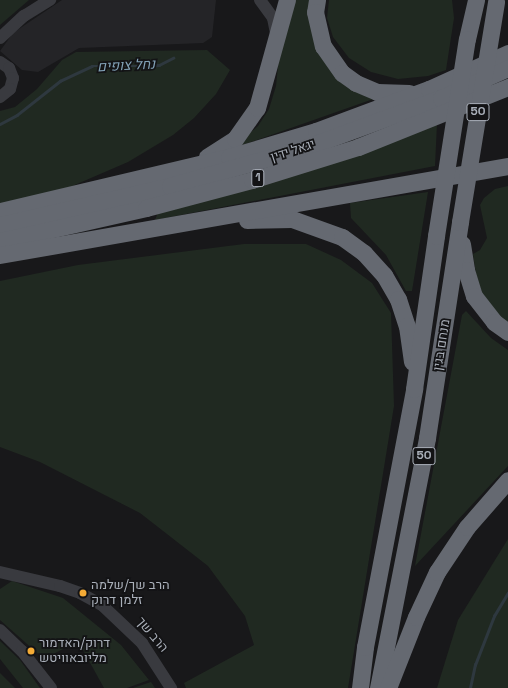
<!DOCTYPE html>
<html>
<head>
<meta charset="utf-8">
<style>
  body { margin:0 }
  #map { position:relative; width:508px; height:688px; overflow:hidden; background:#18181a; font-family:"Space Grotesk",Heebo,sans-serif }
  div>[style] { position:absolute }
  .built>* { inset:0; background:#242427 }
  .green>* { inset:0; background:#202921 }
  .stream>* { height:2.5px; margin:-1.25px; padding:0 1.25px; transform-origin:1.25px; border-radius:1.25px; background:#2e383f }
  .minor>* { height:12px; margin:-6px; padding:0 6px; transform-origin:6px; border-radius:6px; background:#393a3f }
  .highway>* { height:17px; margin:-8.5px; padding:0 8.5px; transform-origin:8.5px; border-radius:8.5px; background:#656971 }
  .highway-bridge>* { height:17px; margin:-8.5px; padding:0 8.5px; transform-origin:8.5px; border-radius:8.5px; background:#656971 }
  .dots>* { width:11px; height:11px; translate:-50% -50%; box-sizing:border-box; border:2px solid #131315; border-radius:50% }
  span { translate:-50% -50%; white-space:nowrap; text-align:center; line-height:1.15; -webkit-text-stroke:3.5px #131315; paint-order:stroke }
  .shield-label span { padding:1px 3px; background:#131315; border:1px solid; border-radius:3px; -webkit-text-stroke-width:0 }
  .shield-label { font-size:12px; color:#aab0ba; font-weight:700 }
  .street-label { font-size:13px; color:#aab0ba }
  .poi-label { font-size:13px; color:#aab0ba }
  .left { translate:0 -50%; text-align:left }
  .water-label { font-size:14px; color:#81a0b5; font-style:italic }
</style>
</head>
<body>
<div id="map">
  <div class="built">
    <i style="clip-path:polygon(62px 0,216px 0,212px 37px,203px 43px,79px 48px,38px 72px,22px 70px,0 51px,13px 33px)"></i>
  </div>
  <div class="green">
    <i style="clip-path:polygon(0 0,29px 0,0 25px)"></i>
    <i style="clip-path:polygon(294px 0,310px 0,319px 50px,379px 97px,231px 149px,258px 126px,269px 109px,276px 86px,280px 46px)"></i>
    <i style="clip-path:polygon(329px 0,452px 0,454px 18px,446px 70px,428px 76px,398px 79px,371px 72px,349px 58px,333px 37px,327px 18px)"></i>
    <i style="clip-path:polygon(207px 50px,230px 70px,216px 94px,194px 118px,173px 135px,128px 162px,70px 187px,0 205px,0 111px,15px 107px,37px 89px,62px 60px,76px 52px)"></i>
    <i style="clip-path:polygon(437px 123px,435px 166px,155px 220px,159px 210px)"></i>
    <i style="clip-path:polygon(508px 186px,508px 325px,483px 296px,476px 274px,473px 254px,480px 250px,487px 238px,480px 205px,484px 198px,495px 189px)"></i>
    <i style="clip-path:polygon(428px 192px,412px 291px,406px 291px,386px 255px,351px 218px,350px 203px)"></i>
    <i style="clip-path:polygon(244px 244px,306px 244px,341px 260px,372px 283px,391px 313px,394px 406px,348px 688px,186px 688px,184px 683px,254px 645px,245px 616px,208px 566px,140px 513px,40px 462px,0 447px,0 281px,78px 265px)"></i>
    <i style="clip-path:polygon(466px 311px,491px 338px,508px 350px,508px 466px,415px 566px,462px 315px)"></i>
    <i style="clip-path:polygon(508px 539px,508px 688px,437px 688px,458px 620px)"></i>
    <i style="clip-path:polygon(12px 581px,63px 598px,121px 645px,149px 680px,127px 688px,104px 688px,78px 641px,44px 659px,0 620px,0 589px)"></i>
    <i style="clip-path:polygon(0 641px,20px 660px,40px 688px,23px 688px,0 659px)"></i>
    <i style="clip-path:polygon(0 673px,15px 688px,0 688px)"></i>
    <i style="clip-path:polygon(151px 682px,155px 688px,133px 688px)"></i>
  </div>
  <div class="stream">
    <i style="left:0;top:124px;width:19px;rotate:-28deg"></i>
    <i style="left:17px;top:115px;width:55px;rotate:-38.3deg"></i>
    <i style="left:60px;top:81px;width:35px;rotate:-25deg"></i>
    <i style="left:92px;top:66px;width:47px"></i>
    <i style="left:139px;top:66px;width:20px;rotate:-3deg"></i>
    <i style="left:159px;top:65px;width:16px;rotate:-27deg"></i>
    <i style="left:470px;top:688px;width:24px;rotate:-78deg"></i>
    <i style="left:475px;top:665px;width:53px;rotate:-68.8deg"></i>
    <i style="left:494px;top:616px;width:27px;rotate:-59deg"></i>
  </div>
  <div class="minor">
    <i style="left:260px;top:0;width:22px;rotate:54deg"></i>
    <i style="left:273px;top:18px;width:15px;rotate:79deg"></i>
    <i style="left:0;top:38px;width:33px;rotate:-43deg"></i>
    <i style="left:24px;top:16px;width:31px;rotate:-32deg"></i>
    <i style="left:0;top:62px;width:11px;rotate:34deg"></i>
    <i style="left:9px;top:68px;width:11px;rotate:68deg"></i>
    <i style="left:13px;top:78px;width:11px;rotate:105deg"></i>
    <i style="left:10px;top:89px;width:13px;rotate:141deg"></i>
    <i style="left:0;top:572px;width:62px;rotate:13.1deg"></i>
    <i style="left:60px;top:586px;width:21px;rotate:19deg"></i>
    <i style="left:80px;top:593px;width:26px;rotate:29deg"></i>
    <i style="left:103px;top:606px;width:54px;rotate:43.5deg"></i>
    <i style="left:142px;top:643px;width:54px;rotate:57.2deg"></i>
    <i style="left:0;top:630px;width:30px;rotate:44deg"></i>
    <i style="left:22px;top:651px;width:47px;rotate:51.9deg"></i>
  </div>
  <div class="highway">
    <i style="left:317px;top:0;width:12px;rotate:99deg"></i>
    <i style="left:315px;top:12px;width:35px;rotate:77deg"></i>
    <i style="left:323px;top:46px;width:33px;rotate:55deg"></i>
    <i style="left:342px;top:73px;width:17px;rotate:36deg"></i>
    <i style="left:356px;top:83px;width:23px;rotate:23deg"></i>
    <i style="left:377px;top:92px;width:32px;rotate:2deg"></i>
    <i style="left:467px;top:39px;width:40px;rotate:-77deg"></i>
    <i style="left:207px;top:157px;width:33px;rotate:-33deg"></i>
    <i style="left:235px;top:139px;width:38px;rotate:-55deg"></i>
    <i style="left:257px;top:108px;width:112px;rotate:-74.5deg"></i>
    <i style="left:0;top:211px;width:235px;rotate:-13.3deg"></i>
    <i style="left:229px;top:157px;width:91px;rotate:-16.6deg"></i>
    <i style="left:316px;top:131px;width:121px;rotate:-20.4deg"></i>
    <i style="left:429px;top:89px;width:87px;rotate:-24.5deg"></i>
    <i style="left:247px;top:220px;width:45px;rotate:-1.3deg"></i>
    <i style="left:292px;top:219px;width:53px;rotate:19.8deg"></i>
    <i style="left:342px;top:237px;width:27px;rotate:36deg"></i>
    <i style="left:364px;top:253px;width:30px;rotate:48deg"></i>
    <i style="left:384px;top:275px;width:28px;rotate:60deg"></i>
    <i style="left:398px;top:299px;width:28px;rotate:72deg"></i>
    <i style="left:407px;top:326px;width:36px;rotate:82deg"></i>
    <i style="left:0;top:225px;width:174px;rotate:-12.9deg"></i>
    <i style="left:170px;top:186px;width:142px;rotate:-15.9deg"></i>
    <i style="left:307px;top:147px;width:143px;rotate:-20.1deg"></i>
    <i style="left:441px;top:98px;width:73px;rotate:-24.1deg"></i>
    <i style="left:0;top:241px;width:150px;rotate:-12.7deg"></i>
    <i style="left:146px;top:208px;width:110px;rotate:-14.8deg"></i>
    <i style="left:252px;top:180px;width:111px;rotate:-17.3deg"></i>
    <i style="left:358px;top:147px;width:162px;rotate:-21.8deg"></i>
    <i style="left:462px;top:244px;width:26px;rotate:81deg"></i>
    <i style="left:466px;top:270px;width:27px;rotate:73deg"></i>
    <i style="left:474px;top:296px;width:33px;rotate:52deg"></i>
    <i style="left:494px;top:322px;width:17px;rotate:36deg"></i>
    <i style="left:0;top:255px;width:516px;rotate:-9.94deg"></i>
    <i style="left:360px;top:688px;width:41px;rotate:-83deg"></i>
    <i style="left:365px;top:647px;width:263px;rotate:-79.2deg"></i>
    <i style="left:414px;top:389px;width:155px;rotate:-81.8deg"></i>
    <i style="left:378px;top:688px;width:255px;rotate:-78.9deg"></i>
    <i style="left:427px;top:438px;width:219px;rotate:-81.3deg"></i>
    <i style="left:388px;top:688px;width:76px;rotate:-68.5deg"></i>
    <i style="left:416px;top:617px;width:50px;rotate:-65deg"></i>
    <i style="left:437px;top:572px;width:54px;rotate:-56.3deg"></i>
    <i style="left:467px;top:527px;width:62px;rotate:-48.9deg"></i>
  </div>
  <div class="highway-bridge">
    <i style="left:460px;top:222px;width:223px;rotate:-80.7deg"></i>
    <i style="left:436px;top:236px;width:199px;rotate:-81.1deg"></i>
  </div>
  <div class="dots">
    <i style="left:83px;top:593px;background:#f4ab36"></i>
    <i style="left:31px;top:651px;background:#f4ab36"></i>
  </div>
  <div class="shield-label">
    <span style="left:478px;top:112px">50</span>
    <span style="left:258px;top:178px">1</span>
    <span style="left:424px;top:456px">50</span>
  </div>
  <div class="street-label">
    <span style="left:293px;top:151px;rotate:-18deg">יגאל ידין</span>
    <span style="left:442px;top:345px;rotate:-81deg">מנחם בגין</span>
    <span style="left:152px;top:635px;rotate:50deg">הרב שך</span>
  </div>
  <div class="poi-label">
    <span class="left" style="left:91px;top:593px">הרב שך/שלמה<br>זלמן דרוק</span>
    <span class="left" style="left:39px;top:651px">דרוק/האדמור<br>מליובאוויטש</span>
  </div>
  <div class="water-label">
    <span style="left:126px;top:65px;rotate:-3deg">נחל צופים</span>
  </div>
</div>
</body>
</html>
